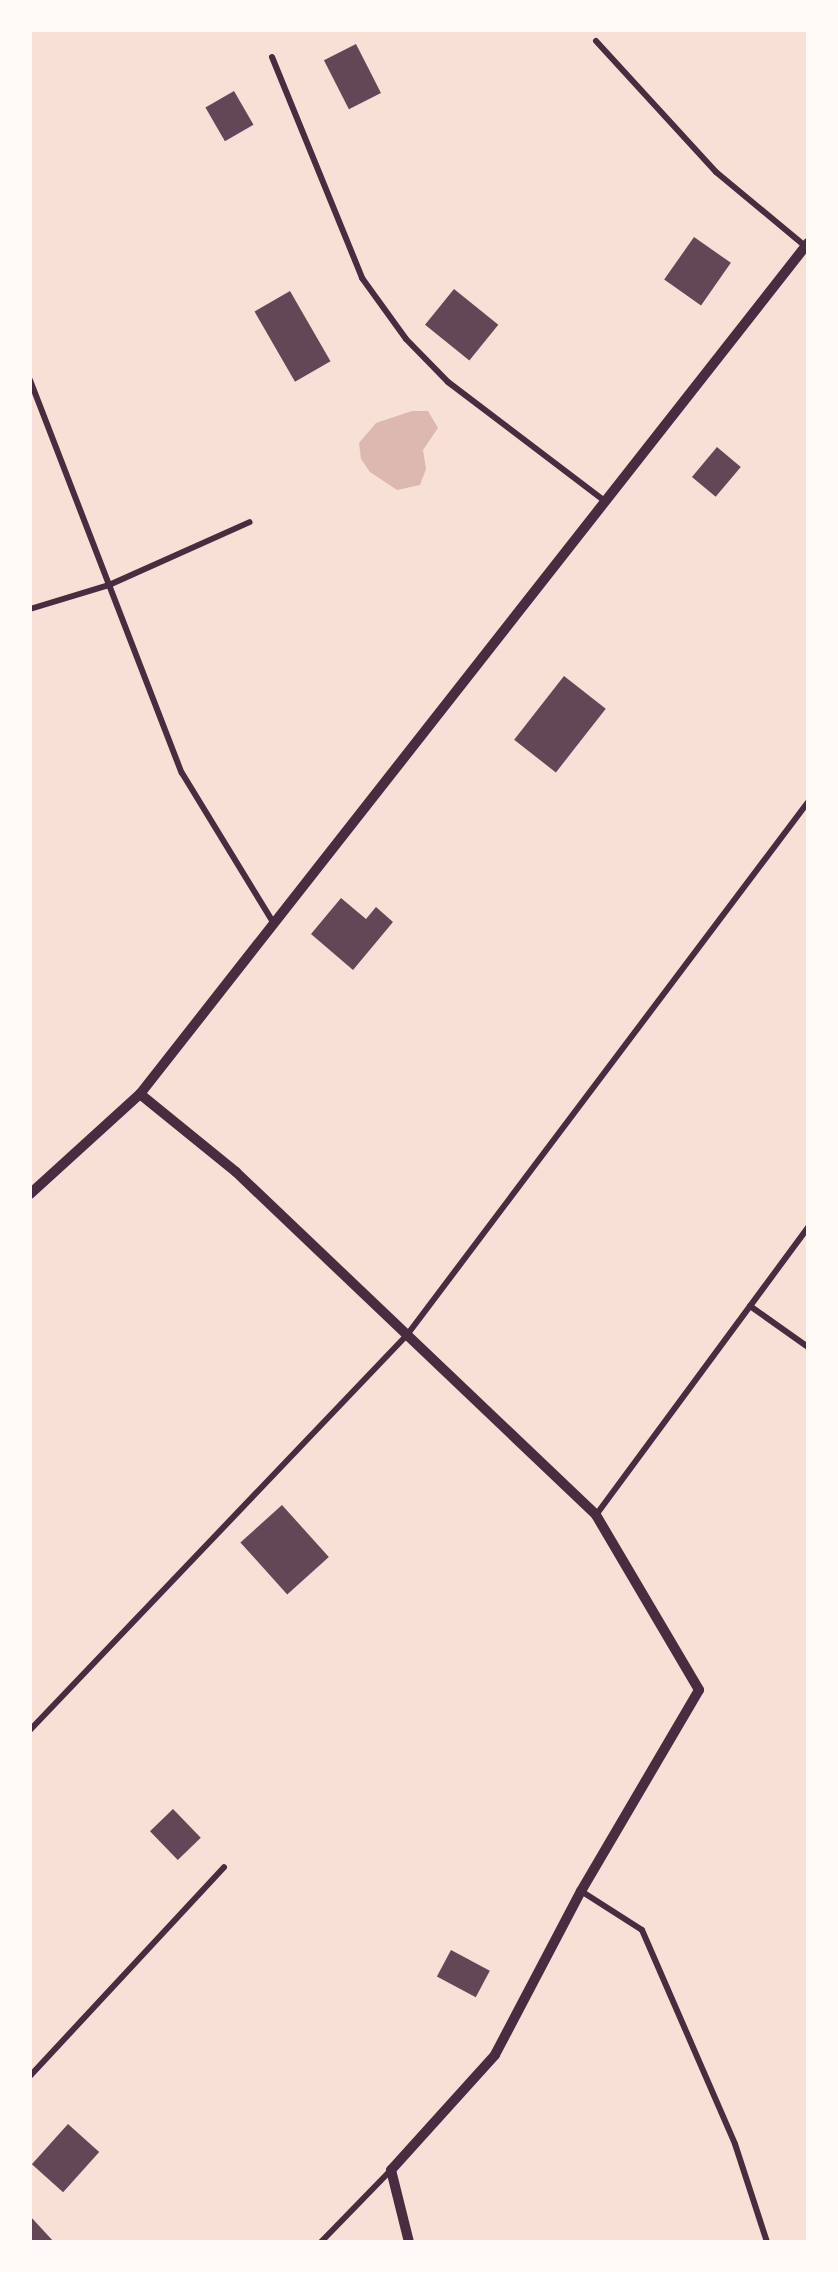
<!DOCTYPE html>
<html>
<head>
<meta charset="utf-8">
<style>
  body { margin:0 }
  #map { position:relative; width:838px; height:2272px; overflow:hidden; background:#f7e1d7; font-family:"DejaVu Sans",sans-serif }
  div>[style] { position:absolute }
  .water>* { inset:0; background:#dcb8b0 }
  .building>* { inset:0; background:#644757; transform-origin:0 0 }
  .service>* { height:6px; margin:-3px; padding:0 3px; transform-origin:3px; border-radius:3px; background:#4a2c40 }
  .minor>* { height:10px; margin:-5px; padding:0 5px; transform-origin:5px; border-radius:5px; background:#4a2c40 }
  span { translate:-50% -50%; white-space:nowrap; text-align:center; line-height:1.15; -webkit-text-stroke:10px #fffaf5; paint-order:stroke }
  .frame { position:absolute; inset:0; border:32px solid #fffaf5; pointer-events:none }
</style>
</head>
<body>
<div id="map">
  <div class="water">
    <i style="clip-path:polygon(412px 411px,428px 411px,438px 428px,423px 450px,426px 469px,420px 485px,397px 490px,370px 472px,361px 459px,359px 443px,376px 423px)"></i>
  </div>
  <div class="building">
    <i style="left:356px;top:44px;width:55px;height:36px;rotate:63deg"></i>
    <i style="left:234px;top:91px;width:39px;height:33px;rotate:60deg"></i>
    <i style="left:694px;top:237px;width:45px;height:52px;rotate:35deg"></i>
    <i style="left:454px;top:289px;width:57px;height:46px;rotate:39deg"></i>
    <i style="left:290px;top:291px;width:81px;height:41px;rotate:60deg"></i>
    <i style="left:717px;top:447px;width:31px;height:39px;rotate:40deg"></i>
    <i style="left:564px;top:676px;width:53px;height:81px;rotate:38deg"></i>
    <i style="clip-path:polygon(341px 898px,366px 919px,376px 907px,393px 922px,353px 970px,311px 934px)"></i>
    <i style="left:282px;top:1505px;width:70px;height:56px;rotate:48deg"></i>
    <i style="left:173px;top:1809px;width:40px;height:32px;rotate:46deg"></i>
    <i style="left:451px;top:1950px;width:44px;height:30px;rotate:28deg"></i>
    <i style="left:68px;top:2124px;width:42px;height:54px;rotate:42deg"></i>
    <i style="clip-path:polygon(30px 2216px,54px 2242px,30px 2242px)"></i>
  </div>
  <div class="service">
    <i style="left:596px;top:41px;width:178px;rotate:47.5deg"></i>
    <i style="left:716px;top:172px;width:116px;rotate:39.7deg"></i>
    <i style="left:272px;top:57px;width:239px;rotate:67.8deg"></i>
    <i style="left:362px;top:278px;width:75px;rotate:54.2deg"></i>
    <i style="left:406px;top:339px;width:60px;rotate:45.7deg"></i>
    <i style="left:448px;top:382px;width:197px;rotate:37.2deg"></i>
    <i style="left:30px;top:380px;width:421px;rotate:68.9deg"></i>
    <i style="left:182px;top:773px;width:175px;rotate:58.6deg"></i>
    <i style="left:30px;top:609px;width:83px;rotate:-16.9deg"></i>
    <i style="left:109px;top:585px;width:154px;rotate:-24.1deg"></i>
    <i style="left:750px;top:1306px;width:71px;rotate:35.3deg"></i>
    <i style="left:596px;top:1515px;width:358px;rotate:-53.6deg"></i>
    <i style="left:30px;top:1730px;width:546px;rotate:-46.34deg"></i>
    <i style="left:407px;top:1335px;width:667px;rotate:-53.04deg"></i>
    <i style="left:581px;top:1891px;width:72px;rotate:32.6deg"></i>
    <i style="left:642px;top:1930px;width:233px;rotate:66.5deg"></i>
    <i style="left:735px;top:2144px;width:103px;rotate:71.9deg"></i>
    <i style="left:30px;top:2076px;width:285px;rotate:-47.1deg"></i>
    <i style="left:321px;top:2242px;width:99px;rotate:-45.8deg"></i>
  </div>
  <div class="minor">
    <i style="left:140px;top:1094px;width:124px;rotate:39.1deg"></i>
    <i style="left:236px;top:1172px;width:497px;rotate:43.6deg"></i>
    <i style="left:596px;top:1515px;width:203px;rotate:59.5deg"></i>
    <i style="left:699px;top:1690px;width:233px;rotate:120.4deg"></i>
    <i style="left:581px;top:1891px;width:185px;rotate:117.7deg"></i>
    <i style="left:495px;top:2055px;width:155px;rotate:132.1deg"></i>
    <i style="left:391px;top:2170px;width:74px;rotate:76deg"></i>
    <i style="left:30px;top:1194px;width:149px;rotate:-42.3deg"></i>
    <i style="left:140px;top:1094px;width:1082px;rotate:-51.87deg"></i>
  </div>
  <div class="frame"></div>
</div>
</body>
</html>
